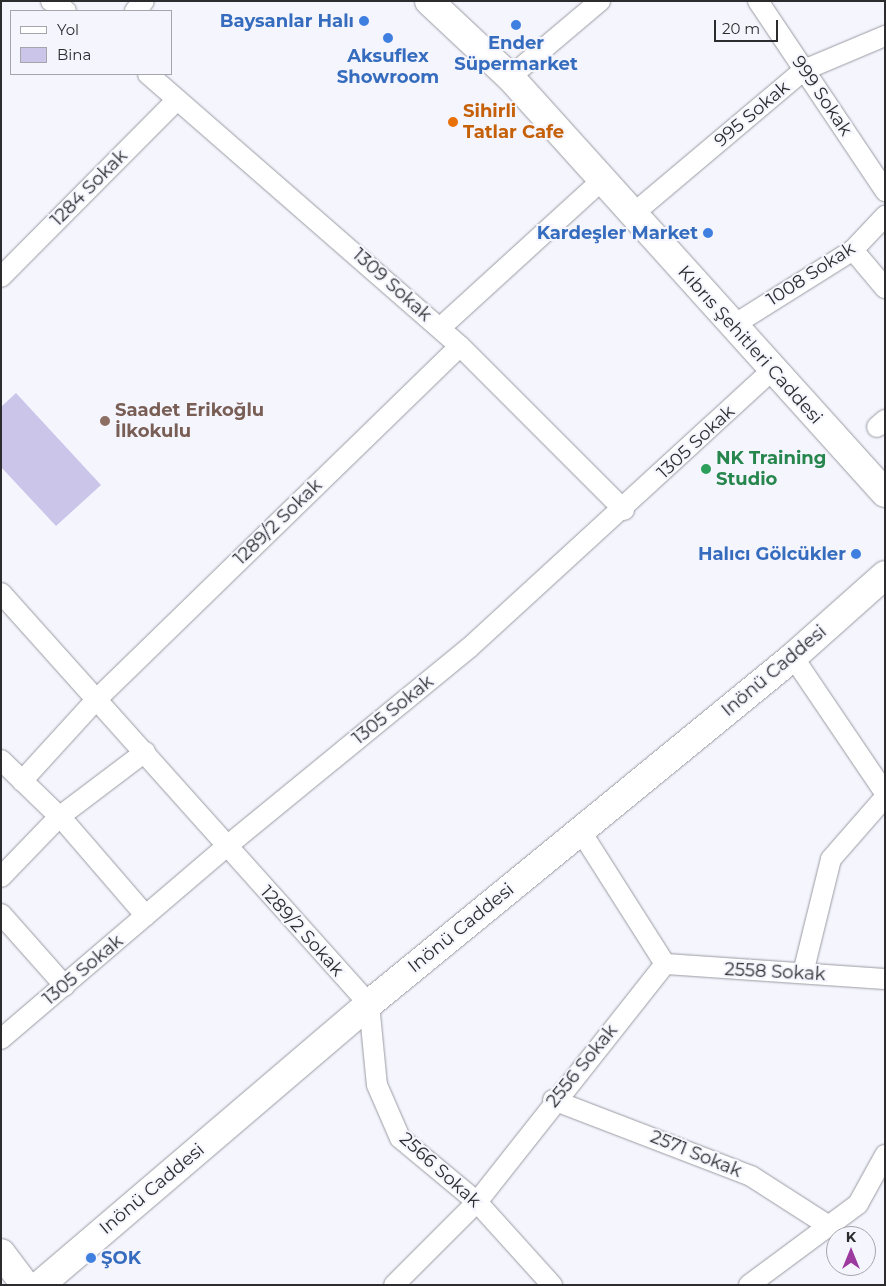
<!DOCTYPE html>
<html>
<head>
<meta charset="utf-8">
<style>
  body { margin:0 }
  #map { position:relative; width:886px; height:1286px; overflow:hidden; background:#f5f5fe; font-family:Montserrat,sans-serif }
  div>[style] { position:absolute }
  .building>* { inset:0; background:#cac5e9 }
  .roads { filter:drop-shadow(0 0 1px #9a9aa2) drop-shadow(0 0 1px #9a9aa2) }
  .street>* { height:20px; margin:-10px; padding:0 10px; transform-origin:10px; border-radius:10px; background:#fff }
  .secondary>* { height:28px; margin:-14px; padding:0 14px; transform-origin:14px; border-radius:14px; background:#fff }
  .dots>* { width:14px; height:14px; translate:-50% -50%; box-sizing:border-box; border:2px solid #f5f5fe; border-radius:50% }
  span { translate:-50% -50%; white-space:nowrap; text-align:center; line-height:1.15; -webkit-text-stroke:4px #f5f5fe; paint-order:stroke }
  .shop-label { font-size:18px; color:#366cbe; font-weight:700 }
  .right { translate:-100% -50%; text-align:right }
  .left { translate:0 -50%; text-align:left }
  .street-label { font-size:18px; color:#2c2c2f }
  .food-label { font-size:18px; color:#c56008; font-weight:700 }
  .education-label { font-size:18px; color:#785e54; font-weight:700 }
  .leisure-label { font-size:18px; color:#27864d; font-weight:700 }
  .frame { position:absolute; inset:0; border:2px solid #2c2c2f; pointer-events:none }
  .legend { position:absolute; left:10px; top:10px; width:162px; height:65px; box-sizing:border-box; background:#f5f5fe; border:1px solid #a5a5ab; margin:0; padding:6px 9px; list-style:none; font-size:15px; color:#2c2c2f }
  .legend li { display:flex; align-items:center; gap:10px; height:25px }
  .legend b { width:25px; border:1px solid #a5a5ab }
  .north { position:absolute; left:826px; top:1226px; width:50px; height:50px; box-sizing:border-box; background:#f5f5fe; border:1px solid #a5a5ab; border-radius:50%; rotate:0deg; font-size:14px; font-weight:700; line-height:20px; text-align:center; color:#2c2c2f }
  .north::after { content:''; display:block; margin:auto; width:18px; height:22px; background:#9c3aa0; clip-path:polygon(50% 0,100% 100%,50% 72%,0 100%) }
  .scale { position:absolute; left:714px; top:20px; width:64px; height:22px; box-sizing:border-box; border:2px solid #2c2c2f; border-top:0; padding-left:6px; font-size:15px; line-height:18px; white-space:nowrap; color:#2c2c2f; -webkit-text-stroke:4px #f5f5fe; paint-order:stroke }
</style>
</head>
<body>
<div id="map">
  <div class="building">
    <i style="clip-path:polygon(16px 393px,101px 485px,56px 526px,1px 467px,1px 407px)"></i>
  </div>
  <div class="roads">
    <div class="street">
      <i style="left:51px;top:1px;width:18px;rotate:34deg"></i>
      <i style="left:758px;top:1px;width:229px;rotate:56.2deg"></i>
      <i style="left:135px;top:11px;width:13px;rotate:-48deg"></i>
      <i style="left:148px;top:74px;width:414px;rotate:41.1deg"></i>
      <i style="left:460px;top:346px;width:232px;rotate:45deg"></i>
      <i style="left:510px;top:77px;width:118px;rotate:-40.2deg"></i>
      <i style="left:633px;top:214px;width:224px;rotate:-40.1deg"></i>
      <i style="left:804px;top:70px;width:88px;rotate:-22.8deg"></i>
      <i style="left:853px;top:250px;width:50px;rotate:49.9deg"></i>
      <i style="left:1px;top:277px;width:250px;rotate:-45.2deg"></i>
      <i style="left:732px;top:326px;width:143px;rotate:-32.1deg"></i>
      <i style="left:853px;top:250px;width:47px;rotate:-46.7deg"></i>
      <i style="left:440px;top:328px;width:219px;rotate:-42.4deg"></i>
      <i style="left:877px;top:427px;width:11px;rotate:-41deg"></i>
      <i style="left:1px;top:593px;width:552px;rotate:48.16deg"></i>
      <i style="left:369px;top:1004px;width:81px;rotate:84.4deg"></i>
      <i style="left:377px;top:1085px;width:58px;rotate:66.5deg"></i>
      <i style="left:400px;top:1138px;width:100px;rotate:39.7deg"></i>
      <i style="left:477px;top:1202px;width:112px;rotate:47.9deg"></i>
      <i style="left:793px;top:657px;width:164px;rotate:55.9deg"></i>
      <i style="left:1px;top:760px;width:88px;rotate:44.1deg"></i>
      <i style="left:64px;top:821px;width:125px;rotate:49.2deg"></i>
      <i style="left:22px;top:781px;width:111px;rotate:-47.6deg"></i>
      <i style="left:97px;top:699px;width:506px;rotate:-44.2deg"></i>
      <i style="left:1px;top:877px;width:83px;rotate:-46deg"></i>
      <i style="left:59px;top:817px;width:108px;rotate:-37.1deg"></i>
      <i style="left:1px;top:914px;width:96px;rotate:48.4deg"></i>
      <i style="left:665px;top:964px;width:221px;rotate:3.9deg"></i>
      <i style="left:803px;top:973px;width:117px;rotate:-76.2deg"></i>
      <i style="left:831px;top:859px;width:82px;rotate:-48.9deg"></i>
      <i style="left:1px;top:1039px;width:297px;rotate:-40.5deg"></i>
      <i style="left:227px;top:846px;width:313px;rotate:-39.3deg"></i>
      <i style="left:469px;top:648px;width:413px;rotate:-42.5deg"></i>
      <i style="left:553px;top:1100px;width:212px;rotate:21deg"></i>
      <i style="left:751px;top:1176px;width:93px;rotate:32.7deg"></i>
      <i style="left:394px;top:1285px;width:117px;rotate:-45deg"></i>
      <i style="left:477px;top:1202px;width:303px;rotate:-51.7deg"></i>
      <i style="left:665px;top:964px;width:159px;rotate:-122.4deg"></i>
      <i style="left:749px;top:1285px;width:136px;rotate:-36.6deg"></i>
      <i style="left:858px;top:1204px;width:56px;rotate:-61.1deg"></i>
    </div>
    <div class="secondary">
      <i style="left:429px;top:1px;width:111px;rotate:43.2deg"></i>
      <i style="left:510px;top:77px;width:560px;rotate:47.97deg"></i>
      <i style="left:1px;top:1253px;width:40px;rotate:53deg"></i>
      <i style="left:40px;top:1285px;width:433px;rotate:-40.5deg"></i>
      <i style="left:369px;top:1004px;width:548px;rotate:-39.3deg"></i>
      <i style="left:793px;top:657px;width:123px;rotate:-41.7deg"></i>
    </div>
  </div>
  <div class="dots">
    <i style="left:364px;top:21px;background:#3f7fe0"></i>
    <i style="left:516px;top:25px;background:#3f7fe0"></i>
    <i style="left:388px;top:38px;background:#3f7fe0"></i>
    <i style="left:453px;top:122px;background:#e8710a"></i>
    <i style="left:708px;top:233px;background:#3f7fe0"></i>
    <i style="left:105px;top:421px;background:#8d6e63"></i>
    <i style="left:706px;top:469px;background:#2e9e5b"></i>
    <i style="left:856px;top:554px;background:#3f7fe0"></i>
    <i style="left:91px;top:1258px;background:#3f7fe0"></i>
  </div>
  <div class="shop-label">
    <span class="right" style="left:354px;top:21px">Baysanlar Halı</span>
    <span style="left:516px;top:54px">Ender<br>Süpermarket</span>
    <span style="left:388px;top:67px">Aksuflex<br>Showroom</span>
    <span class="right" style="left:698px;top:233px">Kardeşler Market</span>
    <span class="right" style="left:846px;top:554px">Halıcı Gölcükler</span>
    <span class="left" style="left:101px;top:1258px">ŞOK</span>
  </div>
  <div class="street-label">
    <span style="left:822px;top:96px;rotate:56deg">999 Sokak</span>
    <span style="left:752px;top:114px;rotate:-40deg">995 Sokak</span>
    <span style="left:89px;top:188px;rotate:-45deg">1284 Sokak</span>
    <span style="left:811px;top:274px;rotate:-33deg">1008 Sokak</span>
    <span style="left:392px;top:285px;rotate:42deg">1309 Sokak</span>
    <span style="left:750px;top:345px;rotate:48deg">Kıbrıs Şehitleri Caddesi</span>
    <span style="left:696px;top:442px;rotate:-43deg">1305 Sokak</span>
    <span style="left:278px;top:522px;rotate:-44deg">1289/2 Sokak</span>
    <span style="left:774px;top:671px;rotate:-40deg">Inönü Caddesi</span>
    <span style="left:393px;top:710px;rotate:-39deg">1305 Sokak</span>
    <span style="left:461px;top:928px;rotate:-39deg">Inönü Caddesi</span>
    <span style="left:302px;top:931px;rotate:48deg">1289/2 Sokak</span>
    <span style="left:83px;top:970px;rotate:-40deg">1305 Sokak</span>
    <span style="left:775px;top:972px;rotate:3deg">2558 Sokak</span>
    <span style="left:582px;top:1066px;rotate:-51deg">2556 Sokak</span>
    <span style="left:696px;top:1154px;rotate:22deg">2571 Sokak</span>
    <span style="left:440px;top:1170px;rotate:42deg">2566 Sokak</span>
    <span style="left:152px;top:1189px;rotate:-40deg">Inönü Caddesi</span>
  </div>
  <div class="food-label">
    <span class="left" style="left:463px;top:122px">Sihirli<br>Tatlar Cafe</span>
  </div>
  <div class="education-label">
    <span class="left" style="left:115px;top:421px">Saadet Erikoğlu<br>İlkokulu</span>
  </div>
  <div class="leisure-label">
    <span class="left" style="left:716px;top:469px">NK Training<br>Studio</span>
  </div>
  <div class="frame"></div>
  <ul class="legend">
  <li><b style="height:6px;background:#fff"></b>Yol</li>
  <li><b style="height:14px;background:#cac5e9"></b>Bina</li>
  </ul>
  <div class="north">K</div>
  <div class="scale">20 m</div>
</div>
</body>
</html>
